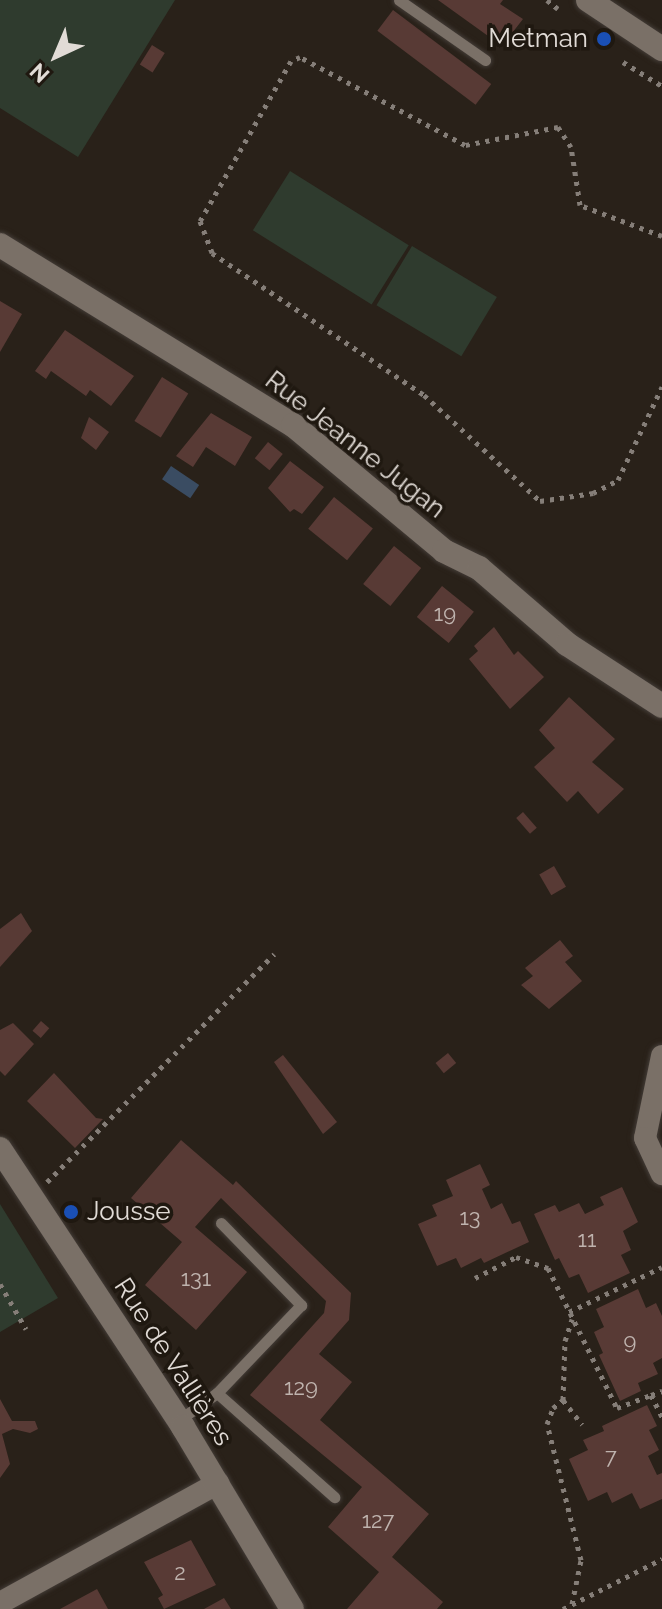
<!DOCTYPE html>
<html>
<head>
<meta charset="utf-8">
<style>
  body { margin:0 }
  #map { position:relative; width:662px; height:1609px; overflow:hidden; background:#292119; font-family:Raleway,sans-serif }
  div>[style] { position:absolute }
  .green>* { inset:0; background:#2f3b2e; transform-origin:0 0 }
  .water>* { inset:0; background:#3a4c62; transform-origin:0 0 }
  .building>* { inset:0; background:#583a35; transform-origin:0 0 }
  .path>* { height:5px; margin-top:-2.5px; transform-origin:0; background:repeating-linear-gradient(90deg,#857e78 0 4px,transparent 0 10px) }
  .roads { filter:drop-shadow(0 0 2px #433c37) drop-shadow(0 0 2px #433c37) }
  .lane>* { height:11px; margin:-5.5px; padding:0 5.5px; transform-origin:5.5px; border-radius:5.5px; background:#7a7067 }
  .street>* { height:22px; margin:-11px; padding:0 11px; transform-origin:11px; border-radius:11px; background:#7a7067 }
  .secondary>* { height:24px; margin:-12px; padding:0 12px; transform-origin:12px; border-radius:12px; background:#7a7067 }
  .dots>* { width:22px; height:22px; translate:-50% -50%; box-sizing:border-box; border:4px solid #1f1810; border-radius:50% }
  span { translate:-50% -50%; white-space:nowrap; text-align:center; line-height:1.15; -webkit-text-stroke:7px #1f1810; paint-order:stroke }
  .number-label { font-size:22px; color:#bfb3ae }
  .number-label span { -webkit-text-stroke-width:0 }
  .poi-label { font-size:26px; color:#e1dbd6 }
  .right { translate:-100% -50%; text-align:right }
  .left { translate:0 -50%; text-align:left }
  .street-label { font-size:26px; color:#e1dbd6 }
  .north { position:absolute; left:16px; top:16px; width:80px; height:80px; -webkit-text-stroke:6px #1f1810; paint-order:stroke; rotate:224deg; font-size:22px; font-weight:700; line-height:32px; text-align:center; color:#e1dbd6 }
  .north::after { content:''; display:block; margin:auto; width:28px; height:36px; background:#e1dbd6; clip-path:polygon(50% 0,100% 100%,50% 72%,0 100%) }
</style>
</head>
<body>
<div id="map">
  <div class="green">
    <i style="clip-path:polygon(0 0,175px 0,78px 157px,0 108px)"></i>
    <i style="left:290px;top:171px;width:140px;height:70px;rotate:32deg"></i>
    <i style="left:412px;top:246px;width:99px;height:69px;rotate:31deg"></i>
    <i style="clip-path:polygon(0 1204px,58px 1298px,0 1332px)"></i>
  </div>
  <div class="water">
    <i style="left:171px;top:466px;width:34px;height:16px;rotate:34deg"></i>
  </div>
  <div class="building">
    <i style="clip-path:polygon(438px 0,503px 0,500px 4px,523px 19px,502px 46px)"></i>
    <i style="left:393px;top:10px;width:123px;height:26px;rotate:37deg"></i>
    <i style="left:152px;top:45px;width:15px;height:23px;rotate:32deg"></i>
    <i style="clip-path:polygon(0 301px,22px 314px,0 352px)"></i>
    <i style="clip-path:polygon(65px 330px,134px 376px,111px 406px,90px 390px,86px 396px,51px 371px,46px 379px,35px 371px)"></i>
    <i style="left:162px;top:377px;width:31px;height:52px;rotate:32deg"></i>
    <i style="clip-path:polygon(211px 413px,252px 437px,235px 466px,206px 447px,193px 467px,176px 456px)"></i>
    <i style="clip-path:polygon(89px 417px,109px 432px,96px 450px,81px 438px)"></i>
    <i style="left:268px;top:442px;width:19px;height:21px;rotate:39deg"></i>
    <i style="clip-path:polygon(290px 461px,324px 487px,302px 514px,294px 509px,290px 512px,268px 488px)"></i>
    <i style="left:334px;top:497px;width:50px;height:41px;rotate:39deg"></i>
    <i style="left:394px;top:546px;width:35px;height:49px;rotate:39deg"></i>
    <i style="left:442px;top:586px;width:41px;height:40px;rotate:39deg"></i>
    <i style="clip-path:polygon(494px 627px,514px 655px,518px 651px,544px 677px,510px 709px,469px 659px,478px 651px,474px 646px)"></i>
    <i style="clip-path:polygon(569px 697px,615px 739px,592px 762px,624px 789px,598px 814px,578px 791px,567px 802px,534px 767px,555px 748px,539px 730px)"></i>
    <i style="left:523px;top:812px;width:21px;height:9px;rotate:49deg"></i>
    <i style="left:554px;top:866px;width:24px;height:17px;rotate:60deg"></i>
    <i style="clip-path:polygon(21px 913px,32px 931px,0 967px,0 929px)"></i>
    <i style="clip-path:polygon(560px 940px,573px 956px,565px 962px,582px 981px,549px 1009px,521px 985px,533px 976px,525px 968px)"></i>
    <i style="left:41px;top:1021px;width:11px;height:13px;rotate:41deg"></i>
    <i style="clip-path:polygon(13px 1023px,34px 1044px,5px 1076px,0 1071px,0 1030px)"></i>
    <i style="left:448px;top:1053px;width:13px;height:16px;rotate:51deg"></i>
    <i style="clip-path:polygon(283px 1055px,337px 1122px,323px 1134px,274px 1062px)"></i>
    <i style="clip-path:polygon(54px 1073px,96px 1118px,103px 1119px,75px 1148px,27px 1101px)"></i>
    <i style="clip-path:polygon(181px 1140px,233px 1185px,236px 1181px,351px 1293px,349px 1320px,319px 1354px,352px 1382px,320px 1420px,429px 1514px,392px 1557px,443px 1602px,437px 1609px,347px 1609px,379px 1572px,328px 1527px,362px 1487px,250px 1395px,324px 1313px,326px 1301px,221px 1198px,195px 1227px,247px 1272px,196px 1330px,145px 1285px,182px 1242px,131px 1198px)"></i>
    <i style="clip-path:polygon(480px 1164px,490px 1185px,482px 1189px,491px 1209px,502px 1203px,512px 1224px,520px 1221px,529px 1242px,484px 1263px,481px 1258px,461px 1268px,456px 1258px,437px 1266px,418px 1224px,437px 1216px,432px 1205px,453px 1196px,446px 1180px)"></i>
    <i style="clip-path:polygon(622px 1187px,638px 1222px,623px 1231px,631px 1250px,621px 1255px,630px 1273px,588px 1293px,579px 1274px,569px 1278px,559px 1258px,555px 1260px,534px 1214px,555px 1205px,559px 1212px,579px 1203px,585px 1214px,604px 1205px,600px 1197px)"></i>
    <i style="clip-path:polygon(638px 1289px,646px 1308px,656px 1303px,662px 1316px,662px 1358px,653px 1363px,658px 1374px,638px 1383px,641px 1391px,620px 1401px,599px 1355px,603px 1353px,594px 1332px,604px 1327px,596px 1309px)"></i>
    <i style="clip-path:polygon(0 1399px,12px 1421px,35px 1421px,38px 1429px,30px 1433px,13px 1429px,2px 1434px,10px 1464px,0 1478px)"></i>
    <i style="clip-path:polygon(647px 1405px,657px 1426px,649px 1430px,659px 1450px,648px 1456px,657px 1475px,662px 1473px,662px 1499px,640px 1509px,632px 1493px,612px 1503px,607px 1492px,588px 1501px,569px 1459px,588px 1450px,583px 1440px,604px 1431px,602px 1426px)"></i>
    <i style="clip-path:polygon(191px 1540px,216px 1585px,164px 1609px,158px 1598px,163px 1595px,144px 1562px)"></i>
    <i style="clip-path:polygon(97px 1589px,108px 1609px,60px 1609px)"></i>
    <i style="clip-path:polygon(224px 1598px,231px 1609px,204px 1609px)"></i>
  </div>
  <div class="path">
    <i style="left:547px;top:0;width:14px;rotate:39deg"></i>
    <i style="left:623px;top:62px;width:46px;rotate:31.6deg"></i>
    <i style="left:662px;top:236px;width:88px;rotate:-159.3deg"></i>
    <i style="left:580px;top:205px;width:59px;rotate:-98.8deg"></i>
    <i style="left:571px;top:147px;width:24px;rotate:-123deg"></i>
    <i style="left:558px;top:127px;width:95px;rotate:169deg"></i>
    <i style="left:465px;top:145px;width:187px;rotate:-151.9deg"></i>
    <i style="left:300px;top:57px;width:10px;rotate:156deg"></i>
    <i style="left:291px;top:61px;width:184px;rotate:119.6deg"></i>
    <i style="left:200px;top:221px;width:34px;rotate:69deg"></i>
    <i style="left:212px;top:253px;width:255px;rotate:33.8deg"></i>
    <i style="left:424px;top:395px;width:157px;rotate:42.4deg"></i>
    <i style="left:540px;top:501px;width:54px;rotate:-8.6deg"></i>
    <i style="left:593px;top:493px;width:28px;rotate:-27deg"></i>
    <i style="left:618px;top:480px;width:103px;rotate:-64.7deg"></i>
    <i style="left:47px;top:1182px;width:322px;rotate:-45.1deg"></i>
    <i style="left:475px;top:1278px;width:46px;rotate:-27.1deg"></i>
    <i style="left:516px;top:1257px;width:34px;rotate:19deg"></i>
    <i style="left:548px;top:1268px;width:156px;rotate:63.8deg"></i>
    <i style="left:617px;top:1408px;width:36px;rotate:-21deg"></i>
    <i style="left:651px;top:1395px;width:25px;rotate:63deg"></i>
    <i style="left:0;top:1284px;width:52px;rotate:60deg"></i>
    <i style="left:569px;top:1312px;width:103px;rotate:-25.8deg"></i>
    <i style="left:651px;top:1395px;width:12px;rotate:-20deg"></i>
    <i style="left:563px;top:1400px;width:59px;rotate:-88.1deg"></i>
    <i style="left:565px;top:1341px;width:23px;rotate:-72deg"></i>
    <i style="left:572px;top:1604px;width:45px;rotate:-78.4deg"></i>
    <i style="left:581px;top:1560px;width:140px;rotate:-104deg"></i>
    <i style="left:547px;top:1424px;width:17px;rotate:-69deg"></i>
    <i style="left:553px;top:1408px;width:13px;rotate:-39deg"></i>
    <i style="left:563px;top:1400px;width:31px;rotate:52deg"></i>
    <i style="left:563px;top:1609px;width:111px;rotate:-26.8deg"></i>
  </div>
  <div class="roads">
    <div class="lane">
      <i style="left:399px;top:0;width:105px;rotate:34.9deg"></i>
      <i style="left:221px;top:1223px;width:115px;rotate:45.7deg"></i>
      <i style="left:301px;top:1305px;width:122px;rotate:133.7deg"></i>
      <i style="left:217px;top:1393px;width:157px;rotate:41.6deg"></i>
      <i style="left:179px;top:1420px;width:47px;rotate:-35.4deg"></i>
    </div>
    <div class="street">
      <i style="left:662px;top:1056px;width:84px;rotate:101.7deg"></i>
      <i style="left:645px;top:1138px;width:40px;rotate:65deg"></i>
      <i style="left:0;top:1603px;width:249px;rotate:-28.8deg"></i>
    </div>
    <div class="secondary">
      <i style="left:588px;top:0;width:89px;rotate:33.5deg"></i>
      <i style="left:0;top:245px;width:344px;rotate:31.6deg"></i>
      <i style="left:293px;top:425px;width:197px;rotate:39.8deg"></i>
      <i style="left:444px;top:551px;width:39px;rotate:26deg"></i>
      <i style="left:479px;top:568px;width:116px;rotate:40.8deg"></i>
      <i style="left:567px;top:644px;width:113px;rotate:33.1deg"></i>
      <i style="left:0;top:1149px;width:333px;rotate:56.6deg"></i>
      <i style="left:183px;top:1427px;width:212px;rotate:59.1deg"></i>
    </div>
  </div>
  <div class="dots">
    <i style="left:604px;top:39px;background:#1a4fb4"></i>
    <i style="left:71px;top:1212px;background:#1a4fb4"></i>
  </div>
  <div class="number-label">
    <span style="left:445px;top:614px">19</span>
    <span style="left:470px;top:1218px">13</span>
    <span style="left:587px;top:1240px">11</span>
    <span style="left:196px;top:1279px">131</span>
    <span style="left:630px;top:1342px">9</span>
    <span style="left:301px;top:1388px">129</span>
    <span style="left:611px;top:1457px">7</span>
    <span style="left:378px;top:1521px">127</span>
    <span style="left:180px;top:1573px">2</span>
  </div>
  <div class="poi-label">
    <span class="right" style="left:588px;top:39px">Metman</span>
    <span class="left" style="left:87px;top:1212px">Jousse</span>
  </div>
  <div class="street-label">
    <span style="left:355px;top:445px;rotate:38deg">Rue Jeanne Jugan</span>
    <span style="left:173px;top:1362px;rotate:57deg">Rue de Vallières</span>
  </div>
  <div class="north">N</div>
</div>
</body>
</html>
